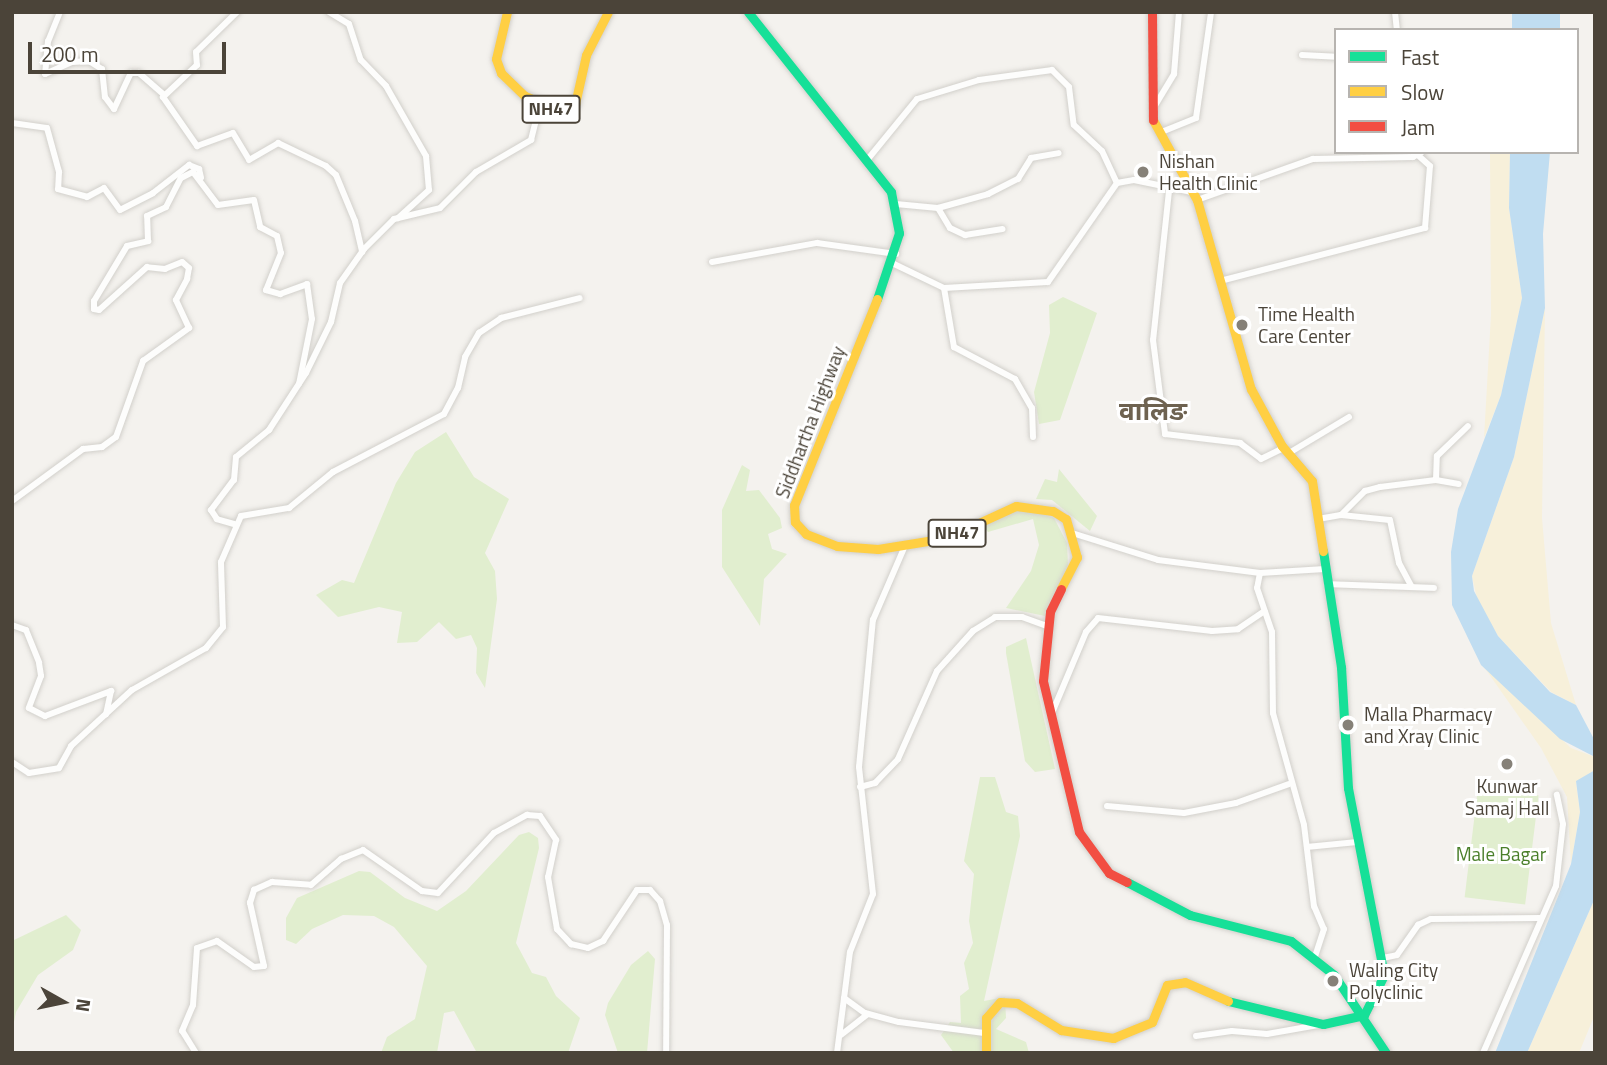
<!DOCTYPE html>
<html>
<head>
<meta charset="utf-8">
<style>
  body { margin:0 }
  #map { position:relative; width:1607px; height:1065px; overflow:hidden; background:#f4f2ee; font-family:"Titillium Web","Noto Sans Devanagari",sans-serif }
  div>[style] { position:absolute }
  .green>* { inset:0; background:#e1eecf; transform-origin:0 0 }
  .sand>* { inset:0; background:#f7f0da }
  .water>* { inset:0; background:#c0ddf1; transform-origin:0 0 }
  .roads { filter:drop-shadow(0 0 2px #d2d0cb) drop-shadow(0 0 2px #d2d0cb) }
  .street>* { height:6px; margin:-3px; padding:0 3px; transform-origin:3px; border-radius:3px; background:#fdfdfc }
  .fast>* { height:9px; margin:-4.5px; padding:0 4.5px; transform-origin:4.5px; border-radius:4.5px; background:#16e098 }
  .slow>* { height:9px; margin:-4.5px; padding:0 4.5px; transform-origin:4.5px; border-radius:4.5px; background:#ffcf43 }
  .jam>* { height:9px; margin:-4.5px; padding:0 4.5px; transform-origin:4.5px; border-radius:4.5px; background:#f24e42 }
  .dots>* { width:19px; height:19px; translate:-50% -50%; box-sizing:border-box; border:4px solid #fff; border-radius:50% }
  span { translate:-50% -50%; white-space:nowrap; text-align:center; line-height:1.15; -webkit-text-stroke:6px #fff; paint-order:stroke }
  .shield-label span { padding:2px 5px; background:#fff; border:2px solid; border-radius:5px; -webkit-text-stroke-width:0 }
  .shield-label { font-size:18px; color:#4b4439; font-weight:700 }
  .poi-label { font-size:19px; color:#4b4439 }
  .left { translate:0 -50%; text-align:left }
  .street-label { font-size:19px; color:#4b4439 }
  .park-label { font-size:19px; color:#4a7f2a }
  .district-label { font-size:26px; color:#6e6250; font-weight:700 }
  .frame { position:absolute; inset:0; border:14px solid #4b4439; pointer-events:none }
  .legend { position:absolute; left:1334px; top:28px; width:245px; height:126px; box-sizing:border-box; background:#fff; border:2px solid #b7b4b0; margin:0; padding:9px 12px; list-style:none; font-size:21px; color:#4b4439 }
  .legend li { display:flex; align-items:center; gap:14px; height:35px }
  .legend b { width:35px; border:2px solid #b7b4b0 }
  .north { position:absolute; left:28px; top:967px; width:70px; height:70px; -webkit-text-stroke:5px #fff; paint-order:stroke; rotate:99deg; font-size:19px; font-weight:700; line-height:28px; text-align:center; color:#4b4439 }
  .north::after { content:''; display:block; margin:auto; width:24px; height:32px; background:#4b4439; clip-path:polygon(50% 0,100% 100%,50% 72%,0 100%) }
  .scale { position:absolute; left:28px; top:42px; width:198px; height:32px; box-sizing:border-box; border:4px solid #4b4439; border-top:0; padding-left:9px; font-size:21px; line-height:24px; white-space:nowrap; color:#4b4439; -webkit-text-stroke:5px #fff; paint-order:stroke }
</style>
</head>
<body>
<div id="map">
  <div class="green">
    <i style="clip-path:polygon(1063px 297px,1097px 313px,1060px 420px,1039px 424px,1034px 392px,1050px 333px,1049px 305px)"></i>
    <i style="clip-path:polygon(446px 432px,474px 477px,509px 499px,485px 553px,495px 571px,497px 599px,485px 688px,476px 673px,477px 648px,471px 635px,456px 639px,439px 622px,417px 642px,397px 643px,402px 612px,379px 607px,338px 617px,316px 595px,342px 580px,354px 583px,396px 483px,415px 452px)"></i>
    <i style="clip-path:polygon(742px 465px,750px 470px,746px 491px,759px 490px,780px 518px,782px 528px,768px 534px,772px 549px,787px 554px,764px 579px,760px 626px,722px 567px,722px 510px)"></i>
    <i style="clip-path:polygon(1059px 469px,1097px 516px,1090px 531px,1052px 500px,1036px 499px,1045px 479px,1057px 482px)"></i>
    <i style="clip-path:polygon(1023px 508px,1054px 518px,1067px 543px,1068px 565px,1045px 616px,1006px 608px,1031px 571px,1039px 545px,1033px 519px,988px 532px,982px 524px)"></i>
    <i style="clip-path:polygon(1026px 638px,1055px 769px,1035px 772px,1025px 761px,1006px 653px,1006px 647px)"></i>
    <i style="clip-path:polygon(980px 777px,995px 777px,1006px 812px,1018px 816px,1020px 836px,984px 1001px,1005px 997px,1006px 1018px,996px 1029px,1026px 1042px,1029px 1053px,954px 1053px,941px 1035px,950px 1022px,961px 1023px,960px 996px,969px 989px,964px 963px,973px 943px,969px 921px,974px 874px,964px 861px)"></i>
    <i style="left:1478px;top:788px;width:61px;height:110px;rotate:7deg"></i>
    <i style="clip-path:polygon(529px 832px,538px 838px,539px 848px,516px 943px,532px 973px,546px 977px,556px 996px,580px 1018px,568px 1053px,477px 1053px,454px 1011px,444px 1013px,437px 1053px,381px 1053px,387px 1037px,415px 1019px,427px 966px,394px 927px,374px 916px,343px 915px,312px 929px,296px 944px,286px 940px,286px 918px,297px 898px,359px 871px,370px 872px,405px 898px,437px 911px,466px 891px,519px 835px)"></i>
    <i style="clip-path:polygon(66px 915px,81px 930px,73px 950px,38px 975px,16px 1012px,12px 1032px,12px 941px)"></i>
    <i style="clip-path:polygon(648px 951px,655px 959px,647px 1053px,618px 1053px,605px 1015px,608px 1003px,631px 965px)"></i>
  </div>
  <div class="sand">
    <i style="clip-path:polygon(1490px 152px,1510px 152px,1509px 208px,1522px 298px,1501px 395px,1484px 438px,1491px 315px)"></i>
    <i style="clip-path:polygon(1545px 308px,1542px 518px,1551px 623px,1576px 705px,1551px 692px,1498px 636px,1478px 603px,1472px 576px,1514px 457px)"></i>
    <i style="clip-path:polygon(1484px 667px,1571px 748px,1595px 757px,1595px 770px,1576px 782px,1580px 812px,1571px 864px,1567px 797px,1541px 748px)"></i>
    <i style="clip-path:polygon(1595px 898px,1595px 1014px,1579px 1053px,1527px 1053px)"></i>
  </div>
  <div class="water">
    <i style="left:1512px;top:12px;width:48px;height:18px"></i>
    <i style="clip-path:polygon(1510px 152px,1550px 152px,1543px 234px,1545px 308px,1514px 457px,1472px 576px,1474px 591px,1498px 636px,1550px 692px,1576px 705px,1595px 741px,1595px 757px,1560px 739px,1481px 665px,1452px 605px,1451px 552px,1458px 509px,1501px 395px,1522px 298px,1509px 208px)"></i>
    <i style="clip-path:polygon(1595px 770px,1595px 898px,1527px 1053px,1495px 1053px,1571px 864px,1580px 812px,1576px 781px)"></i>
  </div>
  <div class="roads">
    <div class="street">
      <i style="left:60px;top:12px;width:31px;rotate:112deg"></i>
      <i style="left:48px;top:41px;width:33px;rotate:95deg"></i>
      <i style="left:45px;top:74px;width:30px;rotate:-24deg"></i>
      <i style="left:72px;top:62px;width:17px;rotate:-3deg"></i>
      <i style="left:89px;top:61px;width:15px;rotate:32deg"></i>
      <i style="left:102px;top:69px;width:28px;rotate:84deg"></i>
      <i style="left:105px;top:97px;width:15px;rotate:53deg"></i>
      <i style="left:114px;top:109px;width:40px;rotate:-65deg"></i>
      <i style="left:131px;top:73px;width:8px"></i>
      <i style="left:139px;top:73px;width:33px;rotate:41deg"></i>
      <i style="left:237px;top:12px;width:57px;rotate:135.7deg"></i>
      <i style="left:196px;top:52px;width:13px;rotate:86deg"></i>
      <i style="left:197px;top:65px;width:47px;rotate:136.7deg"></i>
      <i style="left:163px;top:97px;width:60px;rotate:55.2deg"></i>
      <i style="left:197px;top:146px;width:38px;rotate:-20deg"></i>
      <i style="left:233px;top:133px;width:31px;rotate:59deg"></i>
      <i style="left:249px;top:160px;width:34px;rotate:-30deg"></i>
      <i style="left:278px;top:143px;width:53px;rotate:25.6deg"></i>
      <i style="left:326px;top:166px;width:13px;rotate:42deg"></i>
      <i style="left:336px;top:175px;width:50px;rotate:67.6deg"></i>
      <i style="left:355px;top:221px;width:32px;rotate:77deg"></i>
      <i style="left:329px;top:12px;width:23px;rotate:31deg"></i>
      <i style="left:349px;top:24px;width:38px;rotate:72deg"></i>
      <i style="left:361px;top:60px;width:36px;rotate:46deg"></i>
      <i style="left:386px;top:86px;width:81px;rotate:60.3deg"></i>
      <i style="left:426px;top:156px;width:34px;rotate:85deg"></i>
      <i style="left:429px;top:190px;width:42px;rotate:137.9deg"></i>
      <i style="left:1395px;top:12px;width:18px;rotate:84deg"></i>
      <i style="left:1302px;top:55px;width:34px;rotate:3deg"></i>
      <i style="left:1153px;top:109px;width:41px;rotate:-59deg"></i>
      <i style="left:1174px;top:74px;width:62px;rotate:-85.4deg"></i>
      <i style="left:12px;top:123px;width:35px;rotate:8deg"></i>
      <i style="left:47px;top:128px;width:46px;rotate:74.7deg"></i>
      <i style="left:59px;top:172px;width:17px;rotate:93deg"></i>
      <i style="left:58px;top:189px;width:30px;rotate:15deg"></i>
      <i style="left:87px;top:197px;width:19px;rotate:-28deg"></i>
      <i style="left:104px;top:188px;width:27px;rotate:54deg"></i>
      <i style="left:120px;top:210px;width:37px;rotate:-27deg"></i>
      <i style="left:153px;top:193px;width:46px;rotate:-37.9deg"></i>
      <i style="left:189px;top:165px;width:11px;rotate:22deg"></i>
      <i style="left:199px;top:169px;width:9px;rotate:77deg"></i>
      <i style="left:1159px;top:133px;width:40px;rotate:-22deg"></i>
      <i style="left:1196px;top:118px;width:107px;rotate:-81.9deg"></i>
      <i style="left:868px;top:159px;width:77px;rotate:-50.8deg"></i>
      <i style="left:917px;top:99px;width:65px;rotate:-17deg"></i>
      <i style="left:979px;top:80px;width:74px;rotate:-7.8deg"></i>
      <i style="left:1052px;top:70px;width:24px;rotate:45deg"></i>
      <i style="left:1069px;top:87px;width:38px;rotate:83deg"></i>
      <i style="left:1074px;top:125px;width:38px;rotate:43deg"></i>
      <i style="left:1102px;top:151px;width:35px;rotate:65deg"></i>
      <i style="left:1117px;top:183px;width:17px;rotate:-10deg"></i>
      <i style="left:1134px;top:180px;width:59px;rotate:11.7deg"></i>
      <i style="left:1169px;top:191px;width:150px;rotate:96.1deg"></i>
      <i style="left:1153px;top:340px;width:95px;rotate:82.7deg"></i>
      <i style="left:1165px;top:434px;width:76px;rotate:6.8deg"></i>
      <i style="left:1240px;top:443px;width:26px;rotate:37deg"></i>
      <i style="left:1261px;top:459px;width:25px;rotate:-26deg"></i>
      <i style="left:1197px;top:200px;width:123px;rotate:-19.5deg"></i>
      <i style="left:1313px;top:159px;width:100px;rotate:-1.1deg"></i>
      <i style="left:1413px;top:157px;width:10px;rotate:-29deg"></i>
      <i style="left:896px;top:204px;width:42px;rotate:5.4deg"></i>
      <i style="left:938px;top:208px;width:23px;rotate:59deg"></i>
      <i style="left:950px;top:228px;width:17px;rotate:25deg"></i>
      <i style="left:965px;top:235px;width:38px;rotate:-9deg"></i>
      <i style="left:938px;top:208px;width:52px;rotate:-15.6deg"></i>
      <i style="left:988px;top:194px;width:34px;rotate:-27deg"></i>
      <i style="left:1018px;top:179px;width:25px;rotate:-58deg"></i>
      <i style="left:1031px;top:158px;width:28px;rotate:-10deg"></i>
      <i style="left:712px;top:262px;width:107px;rotate:-10.3deg"></i>
      <i style="left:817px;top:243px;width:80px;rotate:7.9deg"></i>
      <i style="left:892px;top:263px;width:58px;rotate:25.7deg"></i>
      <i style="left:944px;top:288px;width:104px;rotate:-3.3deg"></i>
      <i style="left:1048px;top:282px;width:121px;rotate:-55.1deg"></i>
      <i style="left:1220px;top:281px;width:212px;rotate:-14.5deg"></i>
      <i style="left:1425px;top:228px;width:62px;rotate:-85.4deg"></i>
      <i style="left:1430px;top:166px;width:15px;rotate:-138deg"></i>
      <i style="left:944px;top:288px;width:60px;rotate:80.4deg"></i>
      <i style="left:954px;top:347px;width:69px;rotate:27.7deg"></i>
      <i style="left:1015px;top:379px;width:34px;rotate:60deg"></i>
      <i style="left:1032px;top:408px;width:29px;rotate:88deg"></i>
      <i style="left:1289px;top:453px;width:70px;rotate:-31deg"></i>
      <i style="left:1436px;top:480px;width:24px;rotate:-88deg"></i>
      <i style="left:1437px;top:456px;width:43px;rotate:-44.1deg"></i>
      <i style="left:12px;top:501px;width:88px;rotate:-36.2deg"></i>
      <i style="left:83px;top:449px;width:19px;rotate:-6deg"></i>
      <i style="left:102px;top:447px;width:17px;rotate:-36deg"></i>
      <i style="left:116px;top:437px;width:81px;rotate:-70.4deg"></i>
      <i style="left:143px;top:361px;width:57px;rotate:-35.7deg"></i>
      <i style="left:189px;top:328px;width:31px;rotate:-115deg"></i>
      <i style="left:176px;top:300px;width:24px;rotate:-62deg"></i>
      <i style="left:187px;top:279px;width:11px;rotate:-80deg"></i>
      <i style="left:189px;top:268px;width:9px;rotate:-139deg"></i>
      <i style="left:182px;top:262px;width:18px;rotate:158deg"></i>
      <i style="left:165px;top:269px;width:18px;rotate:-174deg"></i>
      <i style="left:147px;top:267px;width:64px;rotate:138.1deg"></i>
      <i style="left:99px;top:310px;width:5px;rotate:-169deg"></i>
      <i style="left:94px;top:309px;width:8px;rotate:-90deg"></i>
      <i style="left:94px;top:301px;width:64px;rotate:-59deg"></i>
      <i style="left:127px;top:246px;width:22px;rotate:-13deg"></i>
      <i style="left:148px;top:241px;width:25px;rotate:-92deg"></i>
      <i style="left:147px;top:216px;width:21px;rotate:-25deg"></i>
      <i style="left:166px;top:207px;width:33px;rotate:-63deg"></i>
      <i style="left:181px;top:178px;width:13px;rotate:-27deg"></i>
      <i style="left:193px;top:172px;width:41px;rotate:52.9deg"></i>
      <i style="left:218px;top:205px;width:36px;rotate:-8deg"></i>
      <i style="left:254px;top:200px;width:28px;rotate:77deg"></i>
      <i style="left:260px;top:227px;width:19px;rotate:28deg"></i>
      <i style="left:277px;top:236px;width:17px;rotate:77deg"></i>
      <i style="left:281px;top:253px;width:40px;rotate:112deg"></i>
      <i style="left:266px;top:290px;width:15px;rotate:16deg"></i>
      <i style="left:280px;top:294px;width:29px;rotate:-20deg"></i>
      <i style="left:307px;top:284px;width:35px;rotate:82deg"></i>
      <i style="left:312px;top:319px;width:66px;rotate:101.3deg"></i>
      <i style="left:1341px;top:515px;width:34px;rotate:-45deg"></i>
      <i style="left:1365px;top:491px;width:16px;rotate:-15deg"></i>
      <i style="left:1380px;top:487px;width:56px;rotate:-7.1deg"></i>
      <i style="left:1436px;top:480px;width:23px;rotate:10deg"></i>
      <i style="left:1318px;top:519px;width:23px;rotate:-10deg"></i>
      <i style="left:1341px;top:515px;width:49px;rotate:5.8deg"></i>
      <i style="left:1390px;top:520px;width:44px;rotate:78.2deg"></i>
      <i style="left:1399px;top:563px;width:26px;rotate:62deg"></i>
      <i style="left:234px;top:524px;width:18px;rotate:-164deg"></i>
      <i style="left:217px;top:519px;width:11px;rotate:-124deg"></i>
      <i style="left:211px;top:510px;width:38px;rotate:-53deg"></i>
      <i style="left:234px;top:480px;width:23px;rotate:-85deg"></i>
      <i style="left:236px;top:457px;width:43px;rotate:-39.3deg"></i>
      <i style="left:269px;top:430px;width:68px;rotate:-57deg"></i>
      <i style="left:306px;top:373px;width:57px;rotate:-63.9deg"></i>
      <i style="left:331px;top:322px;width:40px;rotate:-77deg"></i>
      <i style="left:340px;top:283px;width:42px;rotate:-54.8deg"></i>
      <i style="left:364px;top:249px;width:42px;rotate:-45deg"></i>
      <i style="left:394px;top:219px;width:47px;rotate:-13.4deg"></i>
      <i style="left:440px;top:208px;width:51px;rotate:-45deg"></i>
      <i style="left:476px;top:172px;width:64px;rotate:-30.2deg"></i>
      <i style="left:531px;top:140px;width:37px;rotate:-76deg"></i>
      <i style="left:1072px;top:533px;width:90px;rotate:17.4deg"></i>
      <i style="left:1158px;top:560px;width:103px;rotate:7.3deg"></i>
      <i style="left:1260px;top:573px;width:65px;rotate:-3.5deg"></i>
      <i style="left:1260px;top:573px;width:15px;rotate:101deg"></i>
      <i style="left:1257px;top:588px;width:46px;rotate:71.2deg"></i>
      <i style="left:1272px;top:632px;width:81px;rotate:89.3deg"></i>
      <i style="left:1273px;top:713px;width:116px;rotate:74.5deg"></i>
      <i style="left:1304px;top:825px;width:82px;rotate:83deg"></i>
      <i style="left:1314px;top:906px;width:25px;rotate:67deg"></i>
      <i style="left:1324px;top:929px;width:32px;rotate:108deg"></i>
      <i style="left:1327px;top:584px;width:107px;rotate:2.1deg"></i>
      <i style="left:12px;top:625px;width:15px;rotate:20deg"></i>
      <i style="left:26px;top:630px;width:35px;rotate:68deg"></i>
      <i style="left:39px;top:663px;width:13px;rotate:81deg"></i>
      <i style="left:41px;top:676px;width:34px;rotate:111deg"></i>
      <i style="left:29px;top:708px;width:18px;rotate:27deg"></i>
      <i style="left:45px;top:716px;width:71px;rotate:-20.7deg"></i>
      <i style="left:111px;top:691px;width:24px;rotate:102deg"></i>
      <i style="left:1052px;top:713px;width:88px;rotate:-67.2deg"></i>
      <i style="left:1086px;top:632px;width:18px;rotate:-49deg"></i>
      <i style="left:1098px;top:618px;width:115px;rotate:6.5deg"></i>
      <i style="left:1212px;top:631px;width:26px;rotate:-4deg"></i>
      <i style="left:1238px;top:629px;width:32px;rotate:-34deg"></i>
      <i style="left:12px;top:762px;width:20px;rotate:33deg"></i>
      <i style="left:29px;top:773px;width:30px;rotate:-9deg"></i>
      <i style="left:59px;top:768px;width:25px;rotate:-61deg"></i>
      <i style="left:71px;top:746px;width:83px;rotate:-42.6deg"></i>
      <i style="left:132px;top:690px;width:85px;rotate:-29.6deg"></i>
      <i style="left:206px;top:648px;width:27px;rotate:-51deg"></i>
      <i style="left:223px;top:627px;width:65px;rotate:-91.8deg"></i>
      <i style="left:221px;top:562px;width:50px;rotate:-66.5deg"></i>
      <i style="left:241px;top:516px;width:49px;rotate:-9.5deg"></i>
      <i style="left:289px;top:508px;width:57px;rotate:-39.3deg"></i>
      <i style="left:333px;top:472px;width:125px;rotate:-27.6deg"></i>
      <i style="left:444px;top:414px;width:30px;rotate:-62deg"></i>
      <i style="left:458px;top:388px;width:32px;rotate:-77deg"></i>
      <i style="left:465px;top:357px;width:28px;rotate:-60deg"></i>
      <i style="left:479px;top:333px;width:27px;rotate:-34deg"></i>
      <i style="left:501px;top:318px;width:81px;rotate:-14.2deg"></i>
      <i style="left:860px;top:787px;width:16px;rotate:-15deg"></i>
      <i style="left:875px;top:783px;width:33px;rotate:-46deg"></i>
      <i style="left:898px;top:759px;width:96px;rotate:-66.1deg"></i>
      <i style="left:937px;top:671px;width:54px;rotate:-48deg"></i>
      <i style="left:973px;top:631px;width:26px;rotate:-32deg"></i>
      <i style="left:995px;top:617px;width:27px"></i>
      <i style="left:1022px;top:617px;width:29px;rotate:20deg"></i>
      <i style="left:1107px;top:806px;width:77px;rotate:5.2deg"></i>
      <i style="left:1184px;top:813px;width:53px;rotate:-10.9deg"></i>
      <i style="left:1236px;top:803px;width:56px;rotate:-19.7deg"></i>
      <i style="left:1307px;top:847px;width:50px;rotate:-5.7deg"></i>
      <i style="left:1383px;top:958px;width:14px;rotate:-12deg"></i>
      <i style="left:1397px;top:955px;width:37px;rotate:-55deg"></i>
      <i style="left:1418px;top:925px;width:14px;rotate:-25deg"></i>
      <i style="left:1431px;top:919px;width:110px;rotate:-0.5deg"></i>
      <i style="left:844px;top:998px;width:26px;rotate:36deg"></i>
      <i style="left:865px;top:1013px;width:35px;rotate:15deg"></i>
      <i style="left:899px;top:1022px;width:86px;rotate:7.4deg"></i>
      <i style="left:841px;top:1035px;width:33px;rotate:-38deg"></i>
      <i style="left:1196px;top:1036px;width:36px;rotate:-8deg"></i>
      <i style="left:1232px;top:1031px;width:35px;rotate:5deg"></i>
      <i style="left:1267px;top:1034px;width:52px;rotate:-10deg"></i>
      <i style="left:196px;top:1053px;width:26px;rotate:-122deg"></i>
      <i style="left:182px;top:1031px;width:28px;rotate:-67deg"></i>
      <i style="left:193px;top:1005px;width:57px;rotate:-86deg"></i>
      <i style="left:197px;top:948px;width:21px;rotate:-19deg"></i>
      <i style="left:217px;top:941px;width:45px;rotate:35.1deg"></i>
      <i style="left:254px;top:967px;width:10px;rotate:-6deg"></i>
      <i style="left:264px;top:966px;width:65px;rotate:-102.5deg"></i>
      <i style="left:250px;top:903px;width:14px;rotate:-73deg"></i>
      <i style="left:254px;top:890px;width:20px;rotate:-24deg"></i>
      <i style="left:272px;top:882px;width:39px;rotate:4deg"></i>
      <i style="left:311px;top:885px;width:40px;rotate:-41deg"></i>
      <i style="left:341px;top:859px;width:24px;rotate:-22deg"></i>
      <i style="left:363px;top:850px;width:72px;rotate:34.8deg"></i>
      <i style="left:422px;top:891px;width:16px;rotate:7deg"></i>
      <i style="left:438px;top:893px;width:82px;rotate:-47deg"></i>
      <i style="left:494px;top:833px;width:38px;rotate:-29deg"></i>
      <i style="left:527px;top:815px;width:13px;rotate:4deg"></i>
      <i style="left:540px;top:816px;width:29px;rotate:56deg"></i>
      <i style="left:556px;top:840px;width:38px;rotate:102deg"></i>
      <i style="left:548px;top:877px;width:53px;rotate:80.2deg"></i>
      <i style="left:557px;top:929px;width:21px;rotate:47deg"></i>
      <i style="left:571px;top:944px;width:17px;rotate:13deg"></i>
      <i style="left:588px;top:948px;width:17px;rotate:-25deg"></i>
      <i style="left:603px;top:941px;width:61px;rotate:-56.3deg"></i>
      <i style="left:637px;top:890px;width:13px"></i>
      <i style="left:650px;top:890px;width:15px;rotate:48deg"></i>
      <i style="left:660px;top:901px;width:25px;rotate:74deg"></i>
      <i style="left:667px;top:925px;width:128px;rotate:90.4deg"></i>
      <i style="left:837px;top:1053px;width:102px;rotate:-82.7deg"></i>
      <i style="left:850px;top:952px;width:62px;rotate:-68.4deg"></i>
      <i style="left:873px;top:894px;width:128px;rotate:-96.3deg"></i>
      <i style="left:859px;top:767px;width:148px;rotate:-84.6deg"></i>
      <i style="left:873px;top:620px;width:78px;rotate:-66.7deg"></i>
      <i style="left:1483px;top:1053px;width:182px;rotate:-66.4deg"></i>
      <i style="left:1556px;top:886px;width:62px;rotate:-83.6deg"></i>
      <i style="left:1563px;top:824px;width:30px;rotate:-102deg"></i>
    </div>
    <div class="fast">
      <i style="left:748px;top:12px;width:230px;rotate:51.5deg"></i>
      <i style="left:891px;top:192px;width:42px;rotate:79deg"></i>
      <i style="left:899px;top:233px;width:70px;rotate:108.4deg"></i>
      <i style="left:1127px;top:882px;width:71px;rotate:27.6deg"></i>
      <i style="left:1190px;top:915px;width:104px;rotate:14.4deg"></i>
      <i style="left:1291px;top:941px;width:55px;rotate:38.3deg"></i>
      <i style="left:1334px;top:975px;width:94px;rotate:56.3deg"></i>
      <i style="left:1228px;top:1001px;width:98px;rotate:13.6deg"></i>
      <i style="left:1323px;top:1024px;width:42px;rotate:-12.4deg"></i>
      <i style="left:1364px;top:1015px;width:45px;rotate:-63.4deg"></i>
      <i style="left:1384px;top:975px;width:190px;rotate:-100.9deg"></i>
      <i style="left:1348px;top:788px;width:121px;rotate:-93.3deg"></i>
      <i style="left:1341px;top:667px;width:117px;rotate:-98.8deg"></i>
    </div>
    <div class="slow">
      <i style="left:507px;top:12px;width:48px;rotate:103.2deg"></i>
      <i style="left:496px;top:59px;width:15px;rotate:70deg"></i>
      <i style="left:501px;top:73px;width:33px;rotate:44deg"></i>
      <i style="left:525px;top:96px;width:38px;rotate:23deg"></i>
      <i style="left:560px;top:111px;width:17px;rotate:-25deg"></i>
      <i style="left:575px;top:104px;width:50px;rotate:-77.3deg"></i>
      <i style="left:586px;top:55px;width:48px;rotate:-62.9deg"></i>
      <i style="left:1153px;top:120px;width:91px;rotate:61.2deg"></i>
      <i style="left:1197px;top:200px;width:197px;rotate:74.1deg"></i>
      <i style="left:1251px;top:389px;width:65px;rotate:61.5deg"></i>
      <i style="left:1282px;top:446px;width:46px;rotate:49.4deg"></i>
      <i style="left:1312px;top:481px;width:71px;rotate:81.1deg"></i>
      <i style="left:877px;top:299px;width:222px;rotate:111.9deg"></i>
      <i style="left:794px;top:505px;width:17px;rotate:87deg"></i>
      <i style="left:795px;top:522px;width:16px;rotate:47deg"></i>
      <i style="left:806px;top:534px;width:33px;rotate:21deg"></i>
      <i style="left:837px;top:546px;width:41px;rotate:4.2deg"></i>
      <i style="left:878px;top:549px;width:69px;rotate:-9.2deg"></i>
      <i style="left:946px;top:538px;width:77px;rotate:-24.6deg"></i>
      <i style="left:1016px;top:506px;width:37px;rotate:8deg"></i>
      <i style="left:1053px;top:511px;width:15px;rotate:32deg"></i>
      <i style="left:1066px;top:519px;width:40px;rotate:74deg"></i>
      <i style="left:1077px;top:557px;width:36px;rotate:117deg"></i>
      <i style="left:986px;top:1053px;width:35px;rotate:-90deg"></i>
      <i style="left:986px;top:1018px;width:21px;rotate:-49deg"></i>
      <i style="left:1000px;top:1002px;width:17px;rotate:3deg"></i>
      <i style="left:1017px;top:1003px;width:52px;rotate:31.5deg"></i>
      <i style="left:1061px;top:1030px;width:53px;rotate:8.7deg"></i>
      <i style="left:1113px;top:1038px;width:42px;rotate:-22.3deg"></i>
      <i style="left:1152px;top:1022px;width:40px;rotate:-68deg"></i>
      <i style="left:1167px;top:985px;width:18px;rotate:-9deg"></i>
      <i style="left:1185px;top:982px;width:47px;rotate:23.8deg"></i>
    </div>
    <div class="jam">
      <i style="left:1152px;top:12px;width:108px;rotate:89.5deg"></i>
      <i style="left:1061px;top:589px;width:25px;rotate:116deg"></i>
      <i style="left:1050px;top:612px;width:69px;rotate:95.8deg"></i>
      <i style="left:1043px;top:681px;width:155px;rotate:76.6deg"></i>
      <i style="left:1079px;top:832px;width:51px;rotate:53.8deg"></i>
      <i style="left:1109px;top:873px;width:20px;rotate:27deg"></i>
    </div>
  </div>
  <div class="dots">
    <i style="left:1143px;top:172px;background:#868178"></i>
    <i style="left:1242px;top:325px;background:#868178"></i>
    <i style="left:1348px;top:725px;background:#868178"></i>
    <i style="left:1507px;top:764px;background:#868178"></i>
    <i style="left:1333px;top:981px;background:#868178"></i>
  </div>
  <div class="shield-label">
    <span style="left:551px;top:109px">NH47</span>
    <span style="left:957px;top:533px">NH47</span>
  </div>
  <div class="poi-label">
    <span class="left" style="left:1159px;top:172px">Nishan<br>Health Clinic</span>
    <span class="left" style="left:1258px;top:325px">Time Health<br>Care Center</span>
    <span class="left" style="left:1364px;top:725px">Malla Pharmacy<br>and Xray Clinic</span>
    <span style="left:1507px;top:797px">Kunwar<br>Samaj Hall</span>
    <span class="left" style="left:1349px;top:981px">Waling City<br>Polyclinic</span>
  </div>
  <div class="street-label">
    <span style="left:810px;top:422px;rotate:-69deg">Siddhartha Highway</span>
  </div>
  <div class="park-label">
    <span style="left:1501px;top:854px">Male Bagar</span>
  </div>
  <div class="district-label">
    <span style="left:1153px;top:411px">वालिङ</span>
  </div>
  <div class="frame"></div>
  <ul class="legend">
  <li><b style="height:9px;background:#16e098"></b>Fast</li>
  <li><b style="height:9px;background:#ffcf43"></b>Slow</li>
  <li><b style="height:9px;background:#f24e42"></b>Jam</li>
  </ul>
  <div class="north">N</div>
  <div class="scale">200 m</div>
</div>
</body>
</html>
